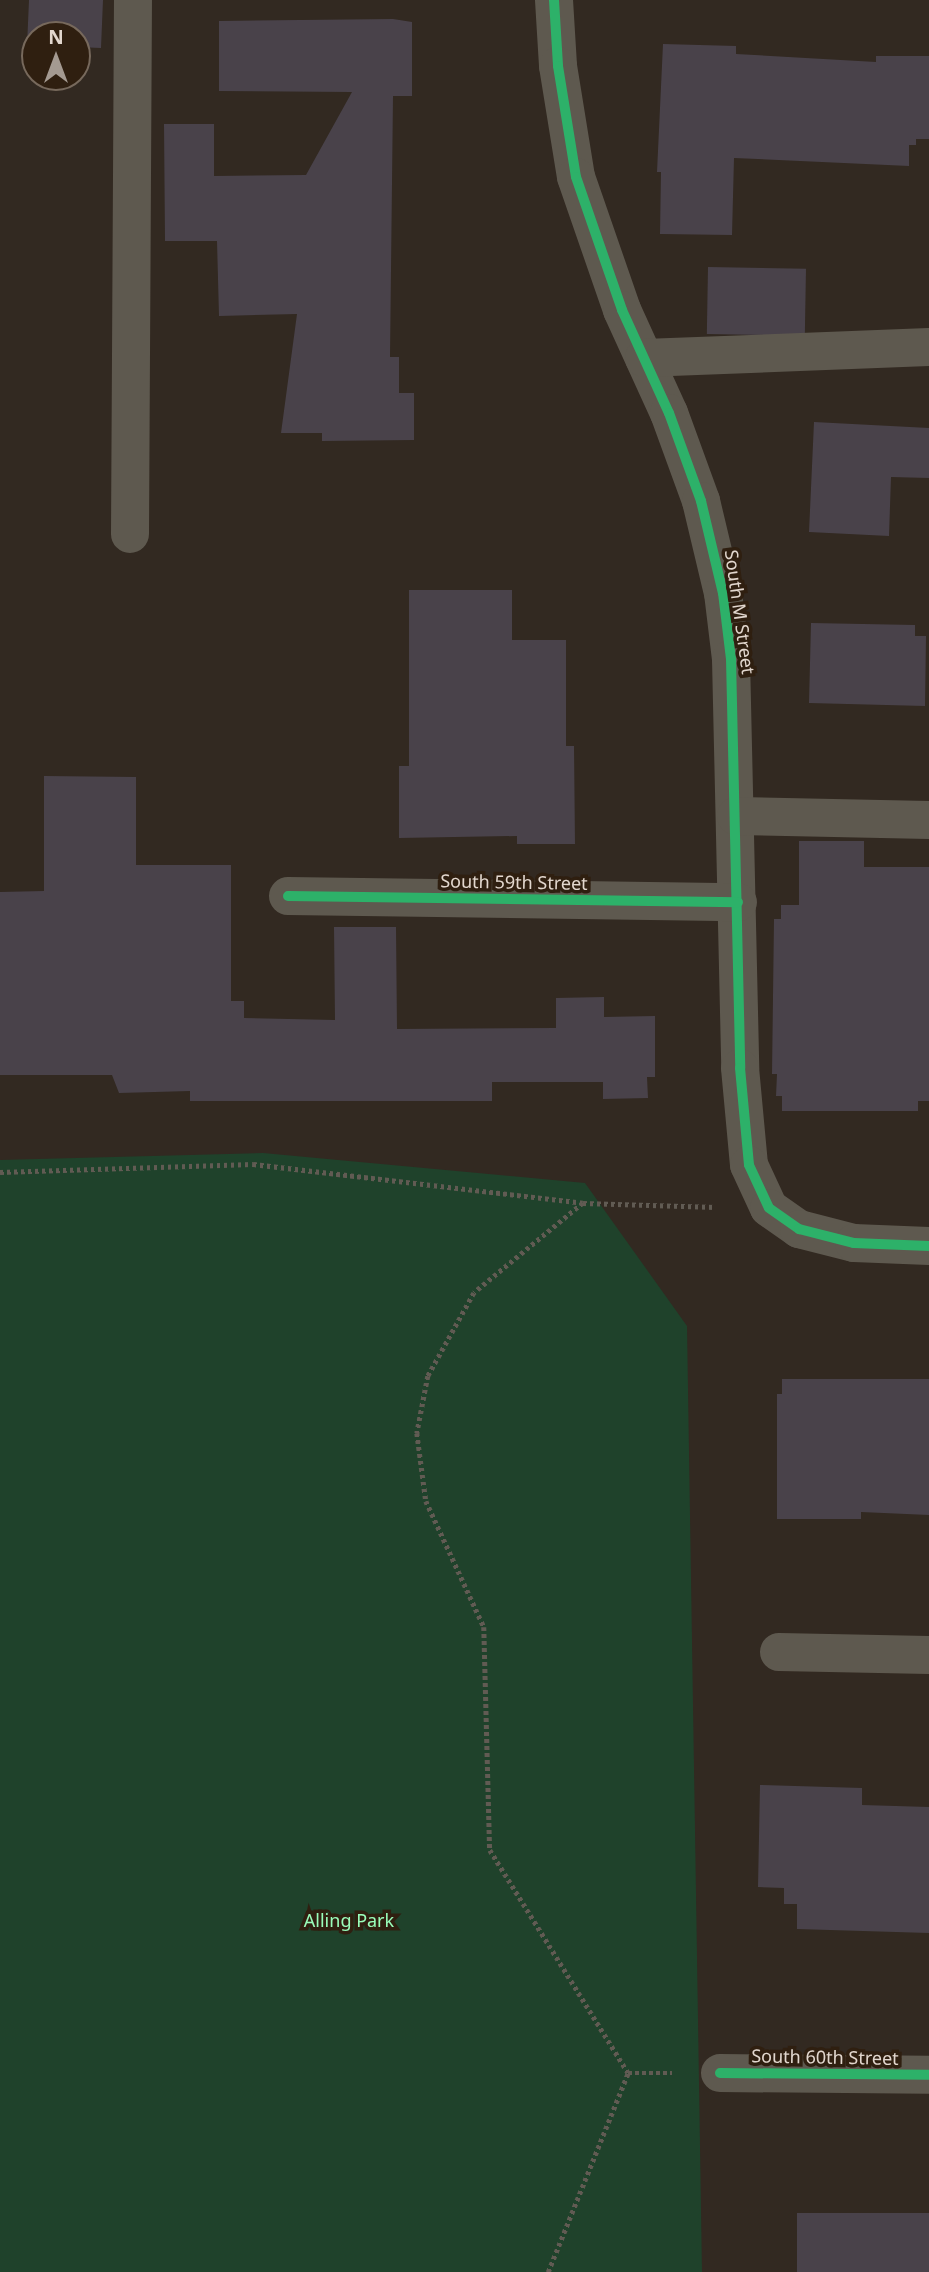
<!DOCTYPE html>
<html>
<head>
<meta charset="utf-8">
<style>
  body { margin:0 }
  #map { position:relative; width:929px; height:2272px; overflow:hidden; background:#322921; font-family:"Noto Sans",sans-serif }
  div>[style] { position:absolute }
  .green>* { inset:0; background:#1f422b }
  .building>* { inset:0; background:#49424a; transform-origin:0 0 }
  .path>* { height:4.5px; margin-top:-2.25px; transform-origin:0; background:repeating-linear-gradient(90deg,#615b53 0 3.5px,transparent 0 7px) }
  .minor>* { height:38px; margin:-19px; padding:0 19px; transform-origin:19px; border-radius:19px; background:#5e594f }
  .cycleway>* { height:10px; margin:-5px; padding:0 5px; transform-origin:5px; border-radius:5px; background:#2db169 }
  span { translate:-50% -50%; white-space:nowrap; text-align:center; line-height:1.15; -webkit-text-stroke:7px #2f1f10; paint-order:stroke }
  .street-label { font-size:18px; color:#e2d7ce }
  .park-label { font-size:18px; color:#99fdba }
  .north { position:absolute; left:21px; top:21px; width:70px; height:70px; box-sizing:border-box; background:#2f1f10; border:2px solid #77695c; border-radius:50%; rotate:0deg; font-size:19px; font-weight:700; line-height:28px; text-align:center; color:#e2d7ce }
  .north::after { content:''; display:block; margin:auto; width:24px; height:32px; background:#a49a91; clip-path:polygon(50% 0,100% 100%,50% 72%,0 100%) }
</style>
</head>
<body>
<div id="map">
  <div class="green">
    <i style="clip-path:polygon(263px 1153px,585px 1183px,687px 1326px,702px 2272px,0 2272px,0 1160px)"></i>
  </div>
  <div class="building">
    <i style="clip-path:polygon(29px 0,103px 0,101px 48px,77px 47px,77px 35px,35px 35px,35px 46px,27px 46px)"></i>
    <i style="clip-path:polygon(393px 19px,412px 22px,412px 96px,393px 96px,390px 357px,399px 357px,399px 393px,414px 393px,414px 440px,322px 441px,322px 433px,281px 433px,297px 314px,219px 316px,217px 241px,165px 241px,164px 124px,214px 124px,214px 176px,306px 175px,352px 92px,219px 91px,219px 21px)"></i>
    <i style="clip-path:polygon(663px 44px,736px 46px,736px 54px,876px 62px,876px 56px,929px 56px,929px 139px,916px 139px,916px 145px,909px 145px,909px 166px,734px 158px,732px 235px,660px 234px,661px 172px,657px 172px)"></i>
    <i style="left:708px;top:267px;width:98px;height:67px;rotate:1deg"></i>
    <i style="clip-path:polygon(814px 422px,929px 428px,929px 478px,891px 477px,889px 536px,809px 532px)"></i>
    <i style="clip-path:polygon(409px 590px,512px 590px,512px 640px,566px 640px,566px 746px,574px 746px,575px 844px,517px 844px,517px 836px,399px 838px,399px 766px,409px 766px)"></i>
    <i style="clip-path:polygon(811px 623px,915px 625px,915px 636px,926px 636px,925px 706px,809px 703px)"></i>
    <i style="clip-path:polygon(44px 776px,136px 777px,136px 865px,231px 865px,231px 1001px,244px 1001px,244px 1018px,335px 1020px,334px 927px,396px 927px,397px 1029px,556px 1028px,556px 998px,604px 997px,604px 1017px,655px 1016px,655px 1077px,647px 1077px,648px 1098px,603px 1099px,603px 1082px,492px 1082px,492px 1101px,190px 1101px,190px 1091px,119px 1093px,112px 1075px,0 1075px,0 892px,44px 891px)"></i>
    <i style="clip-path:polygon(799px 841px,864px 841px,864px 867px,929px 867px,929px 1101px,918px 1101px,918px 1111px,782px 1111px,782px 1096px,776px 1096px,777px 1074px,772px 1074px,774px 919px,781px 919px,781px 905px,799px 905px)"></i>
    <i style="clip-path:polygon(782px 1379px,929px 1379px,929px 1515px,861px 1512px,861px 1519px,777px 1519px,777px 1394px,782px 1394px)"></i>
    <i style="clip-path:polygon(760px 1785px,862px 1788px,862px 1805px,929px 1807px,929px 1933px,797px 1929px,797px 1904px,784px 1904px,784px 1888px,758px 1887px)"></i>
    <i style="left:929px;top:2213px;width:59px;height:132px;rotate:90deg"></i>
  </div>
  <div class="path">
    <i style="left:0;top:1172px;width:253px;rotate:-1.8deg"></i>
    <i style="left:253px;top:1164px;width:332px;rotate:6.7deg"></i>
    <i style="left:583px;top:1203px;width:133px;rotate:1.7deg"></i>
    <i style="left:583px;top:1203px;width:141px;rotate:140.5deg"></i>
    <i style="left:474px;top:1293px;width:95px;rotate:119deg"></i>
    <i style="left:428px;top:1376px;width:58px;rotate:100.9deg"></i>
    <i style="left:417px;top:1433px;width:69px;rotate:82.5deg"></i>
    <i style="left:426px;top:1501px;width:139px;rotate:65.3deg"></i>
    <i style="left:484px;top:1627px;width:223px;rotate:88.5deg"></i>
    <i style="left:490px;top:1850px;width:262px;rotate:58.2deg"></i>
    <i style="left:628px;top:2073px;width:44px"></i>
    <i style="left:548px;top:2272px;width:214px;rotate:-68.1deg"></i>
  </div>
  <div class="minor">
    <i style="left:554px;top:0;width:66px;rotate:86.5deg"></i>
    <i style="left:558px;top:66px;width:112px;rotate:80.8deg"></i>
    <i style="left:576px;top:177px;width:141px;rotate:70.9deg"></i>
    <i style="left:622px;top:310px;width:113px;rotate:65.5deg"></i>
    <i style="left:669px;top:413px;width:94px;rotate:70deg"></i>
    <i style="left:701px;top:501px;width:95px;rotate:76.6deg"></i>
    <i style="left:723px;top:593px;width:66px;rotate:83.1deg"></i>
    <i style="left:731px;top:659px;width:409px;rotate:88.7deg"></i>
    <i style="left:740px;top:1068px;width:97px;rotate:84.7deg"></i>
    <i style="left:749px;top:1165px;width:47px;rotate:65.1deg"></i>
    <i style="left:769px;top:1208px;width:37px;rotate:35deg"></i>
    <i style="left:799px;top:1229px;width:57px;rotate:14.3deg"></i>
    <i style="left:854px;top:1243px;width:75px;rotate:2.3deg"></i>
    <i style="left:644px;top:358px;width:285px;rotate:-2.2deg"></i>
    <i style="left:130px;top:534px;width:534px;rotate:-89.68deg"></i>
    <i style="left:736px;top:816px;width:193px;rotate:1.2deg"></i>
    <i style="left:288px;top:896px;width:450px;rotate:0.8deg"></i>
    <i style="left:779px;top:1652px;width:150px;rotate:1.1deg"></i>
    <i style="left:720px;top:2073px;width:209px;rotate:0.5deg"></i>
  </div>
  <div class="cycleway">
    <i style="left:554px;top:0;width:66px;rotate:86.5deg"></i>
    <i style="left:558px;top:66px;width:112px;rotate:80.8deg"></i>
    <i style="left:576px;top:177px;width:141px;rotate:70.9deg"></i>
    <i style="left:622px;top:310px;width:113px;rotate:65.5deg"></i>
    <i style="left:669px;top:413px;width:94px;rotate:70deg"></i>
    <i style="left:701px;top:501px;width:95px;rotate:76.6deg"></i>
    <i style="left:723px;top:593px;width:66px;rotate:83.1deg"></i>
    <i style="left:731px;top:659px;width:409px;rotate:88.7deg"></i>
    <i style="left:740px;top:1068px;width:97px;rotate:84.7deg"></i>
    <i style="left:749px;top:1165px;width:47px;rotate:65.1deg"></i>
    <i style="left:769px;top:1208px;width:37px;rotate:35deg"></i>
    <i style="left:799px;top:1229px;width:57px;rotate:14.3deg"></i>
    <i style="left:854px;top:1243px;width:75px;rotate:2.3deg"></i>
    <i style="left:288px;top:896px;width:450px;rotate:0.8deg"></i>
    <i style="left:720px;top:2073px;width:209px;rotate:0.5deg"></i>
  </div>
  <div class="street-label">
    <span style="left:740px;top:612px;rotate:82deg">South M Street</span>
    <span style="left:514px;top:882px;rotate:1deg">South 59th Street</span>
    <span style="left:825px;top:2057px;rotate:1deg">South 60th Street</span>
  </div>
  <div class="park-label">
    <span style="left:349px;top:1920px">Alling Park</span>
  </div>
  <div class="north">N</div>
</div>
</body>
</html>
